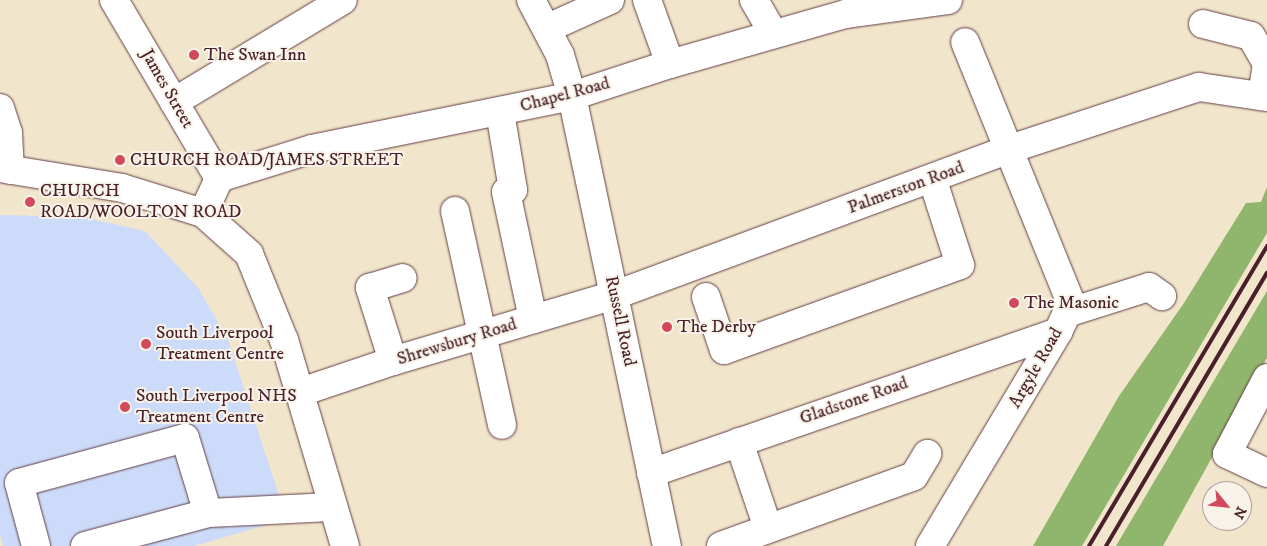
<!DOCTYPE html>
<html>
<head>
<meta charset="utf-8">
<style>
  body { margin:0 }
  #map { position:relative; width:1267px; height:546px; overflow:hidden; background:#f1e5cb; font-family:"IM FELL DW Pica",serif }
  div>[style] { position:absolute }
  .built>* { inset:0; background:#cddbfa }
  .forest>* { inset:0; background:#8fb66c }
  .roads { filter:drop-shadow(0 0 1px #633d43) drop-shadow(0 0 1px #633d43) }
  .minor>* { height:28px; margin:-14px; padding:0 14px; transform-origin:14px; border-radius:14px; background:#fff }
  .rail>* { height:4px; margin:-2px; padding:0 2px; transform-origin:2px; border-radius:2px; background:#4a1f2b }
  .dots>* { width:14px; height:14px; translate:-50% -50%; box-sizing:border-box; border:2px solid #f7f3e8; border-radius:50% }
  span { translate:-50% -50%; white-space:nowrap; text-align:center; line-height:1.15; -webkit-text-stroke:4px #f7f3e8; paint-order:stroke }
  .poi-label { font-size:18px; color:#4a1f2b }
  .left { translate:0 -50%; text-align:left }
  .street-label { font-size:18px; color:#4a1f2b }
  .north { position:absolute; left:1202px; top:481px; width:50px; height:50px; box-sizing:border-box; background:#f7f3e8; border:1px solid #b29e9c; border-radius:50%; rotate:118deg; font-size:14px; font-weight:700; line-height:20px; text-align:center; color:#4a1f2b }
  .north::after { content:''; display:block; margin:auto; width:18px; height:22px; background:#d1495b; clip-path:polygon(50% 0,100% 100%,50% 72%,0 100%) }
</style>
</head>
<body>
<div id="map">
  <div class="built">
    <i style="clip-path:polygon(0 215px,83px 217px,145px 231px,199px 289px,228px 340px,287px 519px,194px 546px,3px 546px,0 535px)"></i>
  </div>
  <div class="forest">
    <i style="clip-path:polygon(1267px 187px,1267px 233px,1082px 546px,1033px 546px,1119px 396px,1184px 303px,1246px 203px,1261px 202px)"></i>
    <i style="clip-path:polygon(1267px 291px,1267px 358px,1163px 546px,1116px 546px)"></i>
  </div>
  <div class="roads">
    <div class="minor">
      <i style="left:114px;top:0;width:207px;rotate:59.5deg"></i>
      <i style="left:531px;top:0;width:62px;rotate:62.2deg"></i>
      <i style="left:560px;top:55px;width:43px;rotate:73.7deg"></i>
      <i style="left:572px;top:96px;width:460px;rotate:78.1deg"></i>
      <i style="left:647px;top:0;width:68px;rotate:70.2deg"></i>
      <i style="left:754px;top:0;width:39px;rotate:60deg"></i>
      <i style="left:1203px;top:24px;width:49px;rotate:14deg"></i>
      <i style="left:1251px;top:36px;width:32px;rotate:60deg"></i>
      <i style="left:1267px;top:64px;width:31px;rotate:99deg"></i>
      <i style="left:548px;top:28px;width:68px;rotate:-24.3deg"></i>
      <i style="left:174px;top:102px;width:197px;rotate:-31.1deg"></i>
      <i style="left:0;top:108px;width:26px;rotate:72deg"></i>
      <i style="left:8px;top:133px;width:37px;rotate:87deg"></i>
      <i style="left:500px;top:112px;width:79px;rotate:80.5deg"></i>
      <i style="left:513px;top:190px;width:7px;rotate:164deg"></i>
      <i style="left:506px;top:192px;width:130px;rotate:78deg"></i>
      <i style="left:0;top:168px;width:124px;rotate:9.3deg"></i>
      <i style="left:122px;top:188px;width:85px;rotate:17.2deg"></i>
      <i style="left:203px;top:213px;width:62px;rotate:41.7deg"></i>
      <i style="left:249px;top:254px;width:93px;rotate:67.9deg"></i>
      <i style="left:284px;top:340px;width:215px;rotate:73.5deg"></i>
      <i style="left:455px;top:211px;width:219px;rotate:77.6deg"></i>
      <i style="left:203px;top:213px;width:38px;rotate:-65deg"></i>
      <i style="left:219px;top:178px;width:97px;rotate:-17.3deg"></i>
      <i style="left:312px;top:149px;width:265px;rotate:-11.5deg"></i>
      <i style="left:572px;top:96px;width:103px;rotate:-18.1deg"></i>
      <i style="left:670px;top:64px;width:183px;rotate:-15.9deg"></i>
      <i style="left:846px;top:14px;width:103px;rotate:-7.8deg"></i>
      <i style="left:706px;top:297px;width:56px;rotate:71.2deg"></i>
      <i style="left:724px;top:350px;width:251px;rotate:-19.8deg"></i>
      <i style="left:960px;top:265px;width:91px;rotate:-107.8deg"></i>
      <i style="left:1067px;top:313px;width:86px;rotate:-17.6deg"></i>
      <i style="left:1149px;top:287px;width:16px;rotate:35deg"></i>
      <i style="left:393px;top:361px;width:77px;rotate:-107.5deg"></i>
      <i style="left:370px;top:288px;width:34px;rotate:-17deg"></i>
      <i style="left:1267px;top:378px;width:86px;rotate:117.8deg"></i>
      <i style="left:1227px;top:454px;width:44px;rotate:25.4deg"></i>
      <i style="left:301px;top:392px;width:97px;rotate:-18.6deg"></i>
      <i style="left:393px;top:361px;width:232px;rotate:-16.6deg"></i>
      <i style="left:615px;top:295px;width:421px;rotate:-20.3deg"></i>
      <i style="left:1010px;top:149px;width:199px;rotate:-18.2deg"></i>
      <i style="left:1199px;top:87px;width:69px;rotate:8.4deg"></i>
      <i style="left:739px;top:442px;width:91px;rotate:71.4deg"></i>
      <i style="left:651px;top:473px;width:431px;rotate:-19.1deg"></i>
      <i style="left:36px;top:546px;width:65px;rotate:-105.1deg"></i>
      <i style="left:19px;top:483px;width:172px;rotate:-15.2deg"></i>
      <i style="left:185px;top:438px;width:78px;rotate:73deg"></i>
      <i style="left:85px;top:546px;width:127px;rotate:-15deg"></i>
      <i style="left:208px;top:513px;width:124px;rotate:-2.8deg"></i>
      <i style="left:721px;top:546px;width:205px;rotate:-19.9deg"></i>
      <i style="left:914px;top:476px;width:26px;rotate:-59deg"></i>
      <i style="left:930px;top:546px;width:249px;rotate:-59.1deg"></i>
      <i style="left:1058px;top:332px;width:21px;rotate:-65deg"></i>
      <i style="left:1067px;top:313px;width:15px;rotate:-82deg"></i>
      <i style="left:1069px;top:298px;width:276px;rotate:-112.1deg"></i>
    </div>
  </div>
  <div class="rail">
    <i style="left:1089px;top:546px;width:349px;rotate:-59.3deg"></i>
    <i style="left:1106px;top:546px;width:317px;rotate:-59.5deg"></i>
  </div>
  <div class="dots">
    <i style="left:194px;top:55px;background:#d1495b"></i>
    <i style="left:120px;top:160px;background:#d1495b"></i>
    <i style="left:30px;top:202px;background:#d1495b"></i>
    <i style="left:1014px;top:303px;background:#d1495b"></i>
    <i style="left:667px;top:327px;background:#d1495b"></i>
    <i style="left:146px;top:344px;background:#d1495b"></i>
    <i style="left:125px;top:407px;background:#d1495b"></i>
  </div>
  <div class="poi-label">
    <span class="left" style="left:204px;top:55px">The Swan Inn</span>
    <span class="left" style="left:130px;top:160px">CHURCH ROAD/JAMES STREET</span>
    <span class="left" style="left:40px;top:202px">CHURCH<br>ROAD/WOOLTON ROAD</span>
    <span class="left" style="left:1024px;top:303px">The Masonic</span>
    <span class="left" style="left:677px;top:327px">The Derby</span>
    <span class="left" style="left:156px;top:344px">South Liverpool<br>Treatment Centre</span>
    <span class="left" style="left:136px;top:407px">South Liverpool NHS<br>Treatment Centre</span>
  </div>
  <div class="street-label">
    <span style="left:167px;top:89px;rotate:60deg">James Street</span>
    <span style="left:565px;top:95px;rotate:-15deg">Chapel Road</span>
    <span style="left:906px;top:188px;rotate:-20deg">Palmerston Road</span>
    <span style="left:620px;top:321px;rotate:78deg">Russell Road</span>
    <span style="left:457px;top:342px;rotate:-17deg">Shrewsbury Road</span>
    <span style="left:1036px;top:368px;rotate:-60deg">Argyle Road</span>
    <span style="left:854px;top:401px;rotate:-19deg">Gladstone Road</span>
  </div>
  <div class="north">N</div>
</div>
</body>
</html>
